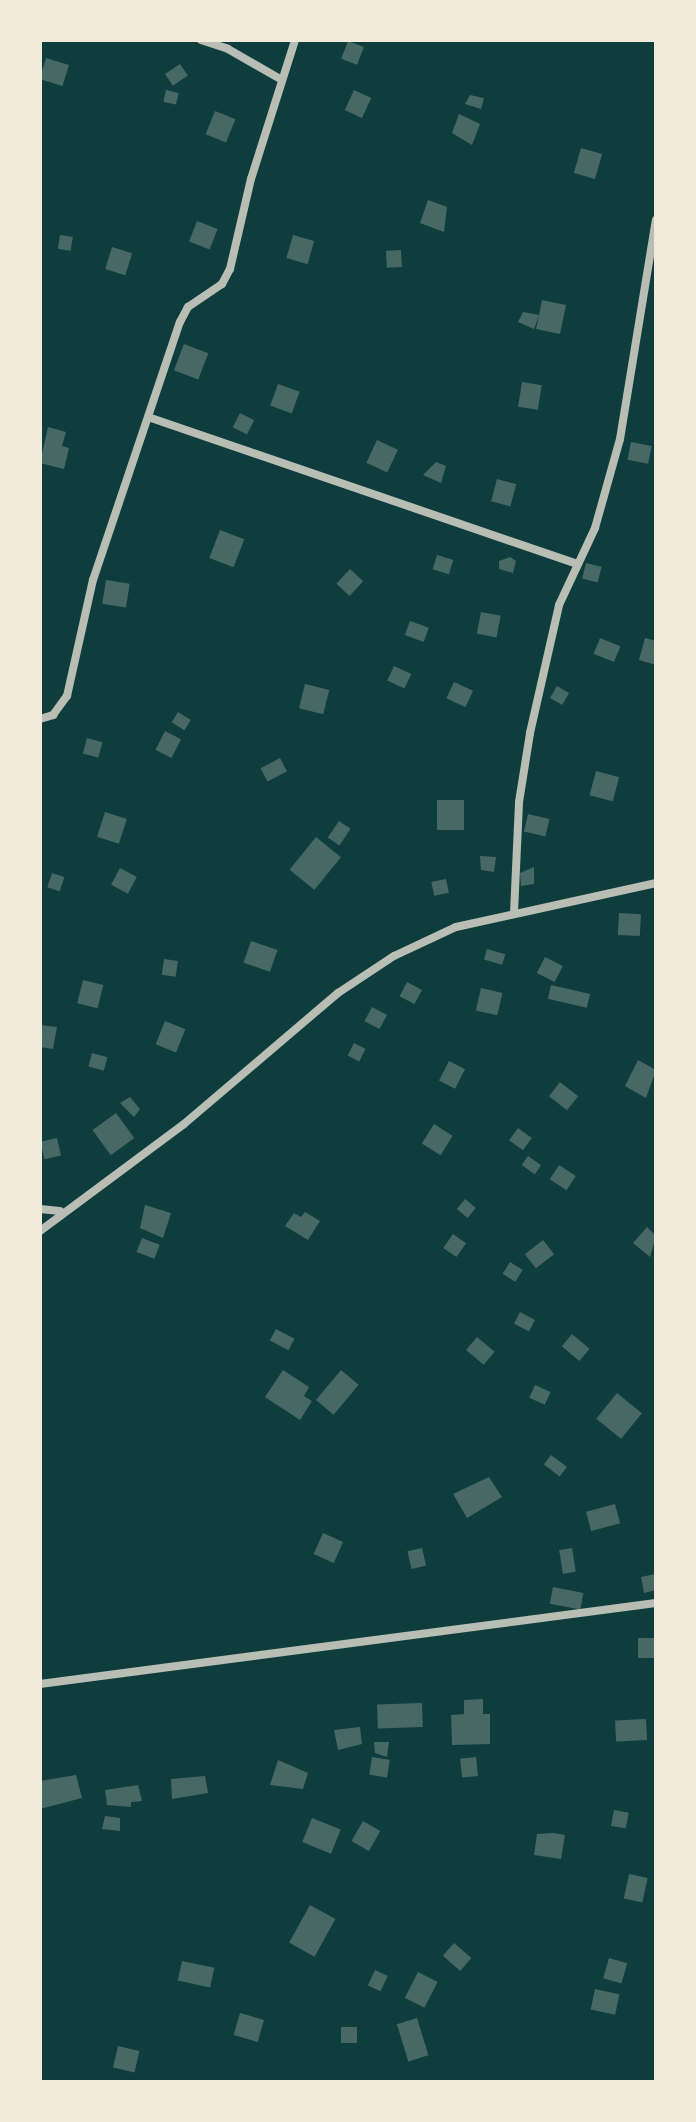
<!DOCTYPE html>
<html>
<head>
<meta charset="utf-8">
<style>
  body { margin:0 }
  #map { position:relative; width:696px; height:2122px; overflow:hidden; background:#0f3d3e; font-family:"Open Sans",sans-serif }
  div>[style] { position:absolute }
  .building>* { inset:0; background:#486865; transform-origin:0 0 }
  .minor>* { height:8px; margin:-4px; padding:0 4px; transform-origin:4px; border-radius:4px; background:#b8beb3 }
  span { translate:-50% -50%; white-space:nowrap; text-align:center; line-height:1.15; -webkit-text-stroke:8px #f1e9da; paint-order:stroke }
  .frame { position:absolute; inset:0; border:42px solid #f1e9da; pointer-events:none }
</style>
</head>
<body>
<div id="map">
  <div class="building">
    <i style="left:348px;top:41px;width:17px;height:19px;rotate:21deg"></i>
    <i style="left:46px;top:58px;width:24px;height:22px;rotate:17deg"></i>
    <i style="left:180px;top:64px;width:14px;height:18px;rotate:56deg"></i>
    <i style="left:166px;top:90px;width:13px;height:12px;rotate:13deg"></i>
    <i style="left:354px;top:90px;width:19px;height:22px;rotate:25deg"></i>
    <i style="clip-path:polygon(470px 95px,484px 98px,481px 109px,465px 104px)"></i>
    <i style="left:215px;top:111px;width:22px;height:25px;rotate:22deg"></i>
    <i style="clip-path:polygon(459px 114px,480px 124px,472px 145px,452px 133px)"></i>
    <i style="left:581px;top:148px;width:22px;height:26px;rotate:16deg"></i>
    <i style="clip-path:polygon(428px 200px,447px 207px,444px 232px,420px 223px)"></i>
    <i style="left:197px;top:221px;width:22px;height:22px;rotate:21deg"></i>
    <i style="left:60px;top:235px;width:13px;height:14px;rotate:9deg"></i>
    <i style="left:293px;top:235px;width:22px;height:24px;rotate:16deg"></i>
    <i style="left:112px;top:247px;width:21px;height:23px;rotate:17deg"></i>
    <i style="left:401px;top:250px;width:17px;height:15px;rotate:87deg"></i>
    <i style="clip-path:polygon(542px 300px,566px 305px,560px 334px,536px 329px,539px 316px,534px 329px,518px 322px,523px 312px,539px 315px)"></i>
    <i style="left:184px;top:344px;width:26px;height:28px;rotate:21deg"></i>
    <i style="left:522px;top:382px;width:20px;height:25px;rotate:9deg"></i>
    <i style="left:278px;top:384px;width:23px;height:23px;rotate:20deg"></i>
    <i style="left:240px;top:413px;width:16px;height:16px;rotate:27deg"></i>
    <i style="clip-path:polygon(48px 427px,66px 432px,62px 446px,69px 448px,64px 469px,40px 463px)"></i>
    <i style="left:377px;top:440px;width:23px;height:25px;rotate:25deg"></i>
    <i style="left:631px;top:442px;width:21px;height:18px;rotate:11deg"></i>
    <i style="clip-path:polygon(436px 462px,446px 466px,441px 483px,423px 475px)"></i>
    <i style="left:497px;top:479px;width:20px;height:23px;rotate:15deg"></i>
    <i style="left:220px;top:530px;width:26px;height:30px;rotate:21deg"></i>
    <i style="left:437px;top:555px;width:17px;height:15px;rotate:17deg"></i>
    <i style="clip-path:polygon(510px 557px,516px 561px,513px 573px,499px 569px,499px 561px)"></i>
    <i style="left:586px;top:563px;width:16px;height:16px;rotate:14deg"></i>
    <i style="left:350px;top:569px;width:18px;height:20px;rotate:43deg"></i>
    <i style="left:106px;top:580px;width:24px;height:24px;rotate:9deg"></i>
    <i style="left:481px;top:612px;width:20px;height:22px;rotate:11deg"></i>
    <i style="left:410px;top:621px;width:20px;height:15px;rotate:20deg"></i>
    <i style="left:600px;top:638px;width:22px;height:17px;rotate:22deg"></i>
    <i style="clip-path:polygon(645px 638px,656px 641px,656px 665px,639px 660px)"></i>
    <i style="left:394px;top:666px;width:19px;height:16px;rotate:25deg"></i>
    <i style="left:454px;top:682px;width:21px;height:18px;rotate:25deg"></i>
    <i style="left:305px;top:684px;width:25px;height:25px;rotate:14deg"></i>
    <i style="left:557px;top:686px;width:14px;height:14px;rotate:30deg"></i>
    <i style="left:178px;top:712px;width:15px;height:12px;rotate:32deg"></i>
    <i style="left:165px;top:731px;width:18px;height:21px;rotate:27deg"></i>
    <i style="left:87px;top:738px;width:16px;height:16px;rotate:15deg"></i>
    <i style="left:280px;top:758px;width:15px;height:22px;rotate:62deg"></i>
    <i style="left:596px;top:771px;width:24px;height:25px;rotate:15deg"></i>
    <i style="left:464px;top:800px;width:30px;height:27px;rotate:90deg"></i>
    <i style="left:105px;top:812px;width:23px;height:26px;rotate:18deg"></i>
    <i style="left:528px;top:814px;width:22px;height:18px;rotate:13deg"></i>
    <i style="left:339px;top:821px;width:14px;height:20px;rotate:34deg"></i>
    <i style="left:316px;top:837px;width:32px;height:42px;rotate:39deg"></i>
    <i style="clip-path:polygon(480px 856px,496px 857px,494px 872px,481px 870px)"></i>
    <i style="clip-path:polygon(534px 867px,534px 884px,521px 886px,520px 873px)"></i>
    <i style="left:120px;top:868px;width:19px;height:19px;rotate:28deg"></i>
    <i style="left:52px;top:873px;width:13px;height:15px;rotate:18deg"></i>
    <i style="left:446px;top:879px;width:14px;height:15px;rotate:78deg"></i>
    <i style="left:619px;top:913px;width:22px;height:22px;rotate:3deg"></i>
    <i style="left:251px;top:941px;width:28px;height:23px;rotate:19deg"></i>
    <i style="left:487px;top:949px;width:19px;height:11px;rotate:16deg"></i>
    <i style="left:545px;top:957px;width:20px;height:18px;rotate:27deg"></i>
    <i style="left:164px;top:959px;width:14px;height:16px;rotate:8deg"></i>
    <i style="left:83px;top:980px;width:21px;height:24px;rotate:14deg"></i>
    <i style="left:407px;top:982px;width:17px;height:16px;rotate:28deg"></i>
    <i style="left:551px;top:985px;width:40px;height:14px;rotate:13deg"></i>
    <i style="left:481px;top:988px;width:22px;height:23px;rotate:13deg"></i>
    <i style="left:372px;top:1007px;width:17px;height:16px;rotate:28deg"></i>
    <i style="left:165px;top:1021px;width:22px;height:25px;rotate:22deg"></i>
    <i style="clip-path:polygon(40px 1025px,57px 1027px,53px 1049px,40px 1047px)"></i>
    <i style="left:354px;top:1043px;width:13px;height:14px;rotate:27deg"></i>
    <i style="left:92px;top:1053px;width:16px;height:14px;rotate:15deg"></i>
    <i style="clip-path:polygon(638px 1060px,656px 1070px,646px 1098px,625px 1086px)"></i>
    <i style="left:449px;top:1061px;width:18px;height:22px;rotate:27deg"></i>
    <i style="left:560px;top:1082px;width:23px;height:18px;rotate:38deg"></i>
    <i style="clip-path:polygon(130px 1097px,140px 1109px,134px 1117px,120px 1103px)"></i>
    <i style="left:116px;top:1113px;width:31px;height:29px;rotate:54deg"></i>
    <i style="left:434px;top:1124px;width:22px;height:23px;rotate:32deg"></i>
    <i style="left:518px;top:1128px;width:17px;height:15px;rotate:36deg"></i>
    <i style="left:57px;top:1138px;width:18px;height:17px;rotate:77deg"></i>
    <i style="left:528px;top:1156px;width:16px;height:11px;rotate:35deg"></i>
    <i style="left:559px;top:1165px;width:20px;height:17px;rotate:33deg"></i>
    <i style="left:465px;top:1199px;width:14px;height:13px;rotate:39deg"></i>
    <i style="clip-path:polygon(145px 1205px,171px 1213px,163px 1238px,140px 1228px)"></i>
    <i style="clip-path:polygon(305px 1212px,320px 1221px,308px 1240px,285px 1226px,294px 1213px,301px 1217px)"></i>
    <i style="clip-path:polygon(647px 1227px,656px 1236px,650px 1257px,633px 1243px)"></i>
    <i style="left:453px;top:1234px;width:16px;height:17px;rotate:35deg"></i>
    <i style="left:142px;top:1238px;width:19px;height:15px;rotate:21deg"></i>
    <i style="left:543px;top:1240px;width:18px;height:23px;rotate:52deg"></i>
    <i style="left:510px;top:1262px;width:15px;height:14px;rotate:32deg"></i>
    <i style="left:520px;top:1312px;width:17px;height:13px;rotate:28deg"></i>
    <i style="left:276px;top:1329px;width:21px;height:13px;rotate:28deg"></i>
    <i style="left:572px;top:1334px;width:23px;height:16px;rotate:40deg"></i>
    <i style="left:477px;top:1337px;width:23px;height:17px;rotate:40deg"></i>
    <i style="clip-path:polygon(283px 1370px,309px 1387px,304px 1396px,312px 1401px,300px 1420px,265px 1397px)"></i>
    <i style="left:341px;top:1370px;width:23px;height:39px;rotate:40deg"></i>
    <i style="left:535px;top:1385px;width:17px;height:14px;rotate:24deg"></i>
    <i style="left:617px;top:1393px;width:32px;height:33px;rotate:39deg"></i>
    <i style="left:551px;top:1455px;width:20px;height:12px;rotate:37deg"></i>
    <i style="clip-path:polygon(489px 1477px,502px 1497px,467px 1518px,453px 1494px)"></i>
    <i style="left:615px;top:1504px;width:20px;height:30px;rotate:75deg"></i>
    <i style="left:323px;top:1533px;width:22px;height:23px;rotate:24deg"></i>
    <i style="left:422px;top:1548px;width:18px;height:15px;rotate:77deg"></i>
    <i style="left:572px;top:1548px;width:24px;height:13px;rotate:81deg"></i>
    <i style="clip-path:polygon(655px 1574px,656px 1590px,644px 1593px,641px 1577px)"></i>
    <i style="left:553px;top:1587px;width:31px;height:17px;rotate:11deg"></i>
    <i style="left:656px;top:1638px;width:20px;height:18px;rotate:90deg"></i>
    <i style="clip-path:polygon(483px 1699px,483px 1714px,490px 1714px,490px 1744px,452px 1745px,451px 1715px,464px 1714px,464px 1700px)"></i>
    <i style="left:422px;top:1703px;width:24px;height:45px;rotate:88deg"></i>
    <i style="left:646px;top:1719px;width:21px;height:31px;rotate:87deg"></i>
    <i style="clip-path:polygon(360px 1727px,362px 1744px,338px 1750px,334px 1730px)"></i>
    <i style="clip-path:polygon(374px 1742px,389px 1742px,387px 1757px,375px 1753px)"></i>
    <i style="left:372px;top:1757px;width:18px;height:18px;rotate:9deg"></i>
    <i style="left:476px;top:1757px;width:19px;height:16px;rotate:84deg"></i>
    <i style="clip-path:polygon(278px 1760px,308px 1773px,303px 1789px,270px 1785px)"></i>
    <i style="clip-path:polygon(76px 1775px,82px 1798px,40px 1809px,40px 1781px)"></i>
    <i style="clip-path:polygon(205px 1776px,208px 1793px,172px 1799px,171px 1779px)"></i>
    <i style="clip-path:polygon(138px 1785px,142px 1801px,131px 1802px,131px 1807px,107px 1805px,105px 1790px)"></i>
    <i style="left:614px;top:1810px;width:15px;height:16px;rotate:11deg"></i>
    <i style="clip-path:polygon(105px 1816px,120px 1818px,120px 1831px,102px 1829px)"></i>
    <i style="left:312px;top:1818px;width:31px;height:26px;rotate:22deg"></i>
    <i style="left:363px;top:1821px;width:20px;height:23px;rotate:30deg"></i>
    <i style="clip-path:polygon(554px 1833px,565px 1835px,561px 1859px,534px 1855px,537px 1834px)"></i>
    <i style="left:629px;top:1874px;width:19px;height:25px;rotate:12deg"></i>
    <i style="left:310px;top:1905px;width:29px;height:43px;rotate:29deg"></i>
    <i style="left:454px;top:1943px;width:23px;height:17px;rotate:41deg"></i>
    <i style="left:609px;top:1958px;width:19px;height:21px;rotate:16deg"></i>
    <i style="left:182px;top:1961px;width:33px;height:20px;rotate:12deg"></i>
    <i style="left:375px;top:1970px;width:14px;height:17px;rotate:25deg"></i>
    <i style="left:418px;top:1972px;width:22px;height:29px;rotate:27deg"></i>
    <i style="left:595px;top:1989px;width:25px;height:21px;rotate:12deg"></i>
    <i style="left:240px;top:2013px;width:25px;height:23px;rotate:16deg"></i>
    <i style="left:417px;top:2018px;width:39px;height:21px;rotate:73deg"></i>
    <i style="left:341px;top:2027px;width:16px;height:16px"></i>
    <i style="left:118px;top:2046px;width:22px;height:22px;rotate:13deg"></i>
  </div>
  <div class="minor">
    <i style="left:201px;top:40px;width:28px;rotate:18deg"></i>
    <i style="left:228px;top:49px;width:62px;rotate:29.9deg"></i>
    <i style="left:151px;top:418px;width:448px;rotate:18.9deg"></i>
    <i style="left:40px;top:719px;width:14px;rotate:-17deg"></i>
    <i style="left:53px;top:715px;width:24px;rotate:-54deg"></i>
    <i style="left:67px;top:696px;width:119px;rotate:-77.4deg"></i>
    <i style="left:93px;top:580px;width:272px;rotate:-71.4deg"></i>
    <i style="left:180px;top:322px;width:17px;rotate:-62deg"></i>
    <i style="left:188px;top:307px;width:41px;rotate:-34.1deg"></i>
    <i style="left:222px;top:284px;width:17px;rotate:-62deg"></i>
    <i style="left:230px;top:269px;width:92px;rotate:-76.9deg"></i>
    <i style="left:251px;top:179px;width:146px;rotate:-72.4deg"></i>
    <i style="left:514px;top:913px;width:111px;rotate:-87.4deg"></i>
    <i style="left:519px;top:802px;width:70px;rotate:-80.9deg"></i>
    <i style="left:530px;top:733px;width:131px;rotate:-77.2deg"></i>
    <i style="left:559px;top:605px;width:85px;rotate:-64.9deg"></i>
    <i style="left:595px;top:528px;width:92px;rotate:-74.3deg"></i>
    <i style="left:620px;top:439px;width:222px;rotate:-80.7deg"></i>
    <i style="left:40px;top:1209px;width:20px;rotate:6deg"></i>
    <i style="left:40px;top:1231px;width:179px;rotate:-36.6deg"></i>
    <i style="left:184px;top:1124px;width:202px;rotate:-40.4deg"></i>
    <i style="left:338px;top:993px;width:67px;rotate:-33.5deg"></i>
    <i style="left:394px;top:956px;width:68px;rotate:-25.1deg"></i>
    <i style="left:456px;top:927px;width:205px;rotate:-12.4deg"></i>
    <i style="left:40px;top:1684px;width:621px;rotate:-7.49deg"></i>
  </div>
  <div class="frame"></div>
</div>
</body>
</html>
